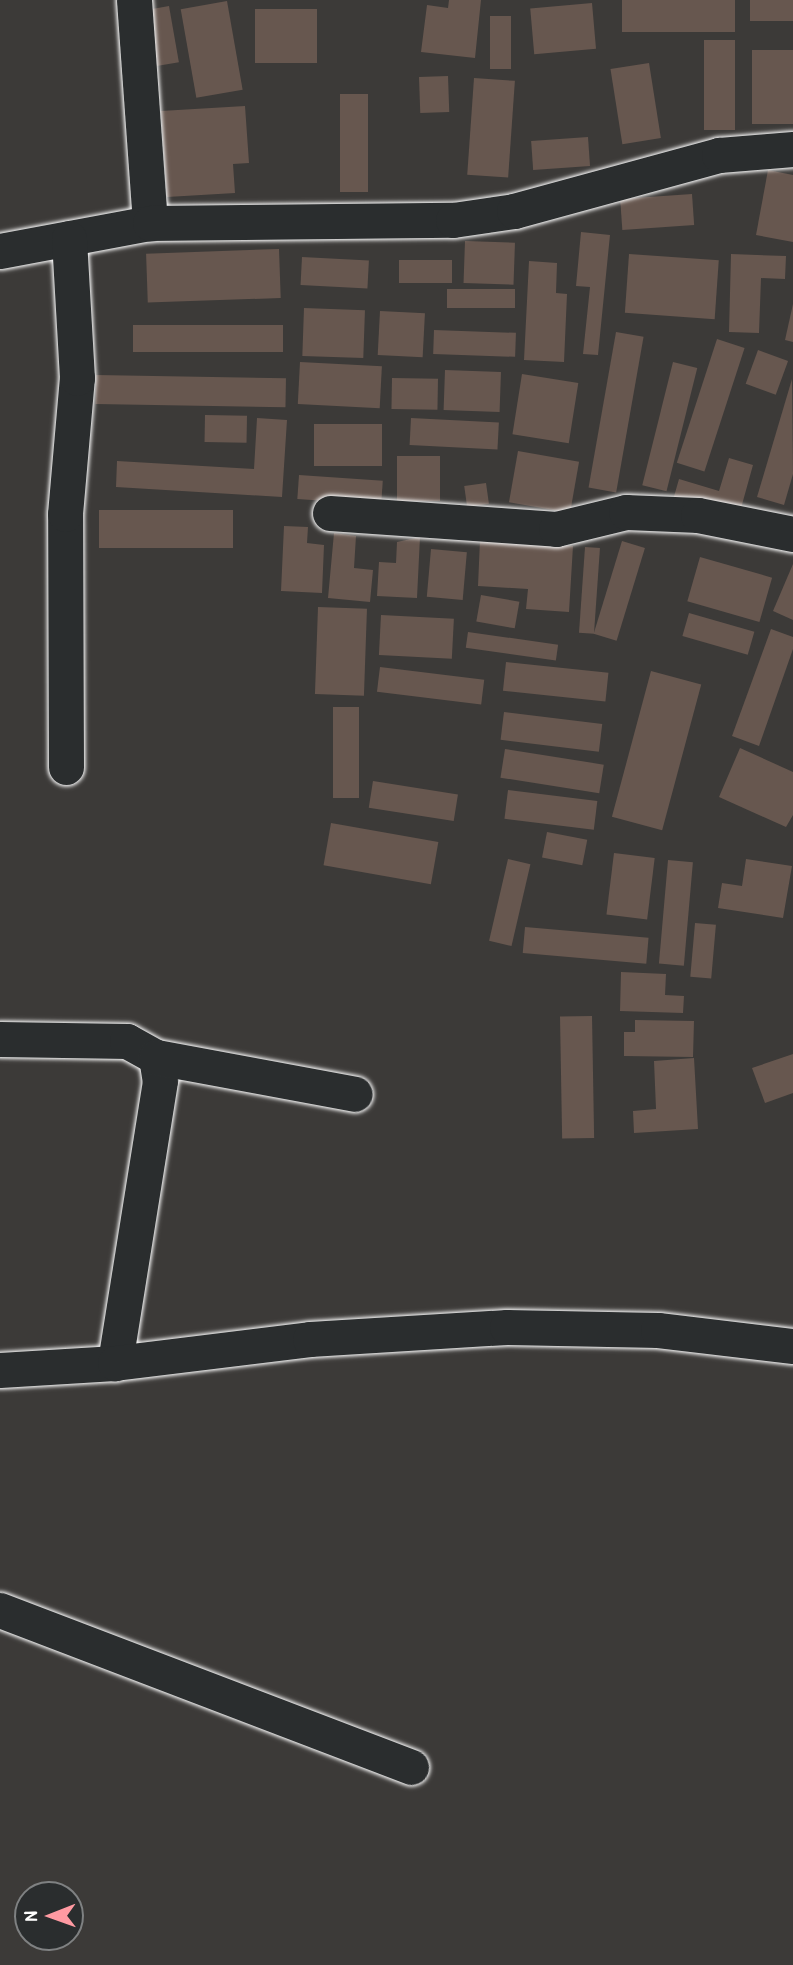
<!DOCTYPE html>
<html>
<head>
<meta charset="utf-8">
<style>
  body { margin:0 }
  #map { position:relative; width:793px; height:1965px; overflow:hidden; background:#3c3a38; font-family:"Patrick Hand",sans-serif }
  div>[style] { position:absolute }
  .building>* { inset:0; background:#67574f; transform-origin:0 0 }
  .roads { filter:drop-shadow(0 0 2px #fff) drop-shadow(0 0 2px #fff) }
  .street>* { height:35px; margin:-17.5px; padding:0 17.5px; transform-origin:17.5px; border-radius:17.5px; background:#2a2d2e }
  span { translate:-50% -50%; white-space:nowrap; text-align:center; line-height:1.15; -webkit-text-stroke:7px #2a2d2e; paint-order:stroke }
  .north { position:absolute; left:14px; top:1881px; width:70px; height:70px; box-sizing:border-box; background:#2a2d2e; border:2px solid #7f8182; border-radius:50%; rotate:269deg; font-size:19px; font-weight:700; line-height:28px; text-align:center; color:#fff }
  .north::after { content:''; display:block; margin:auto; width:24px; height:32px; background:#ff9aa2; clip-path:polygon(50% 0,100% 100%,50% 72%,0 100%) }
</style>
</head>
<body>
<div id="map">
  <div class="building">
    <i style="clip-path:polygon(449px 0,481px 0,475px 58px,421px 52px,427px 5px,448px 8px)"></i>
    <i style="left:622px;top:0;width:113px;height:32px"></i>
    <i style="left:750px;top:0;width:43px;height:21px"></i>
    <i style="left:227px;top:1px;width:90px;height:47px;rotate:80deg"></i>
    <i style="left:592px;top:3px;width:46px;height:62px;rotate:85deg"></i>
    <i style="left:169px;top:6px;width:57px;height:27px;rotate:80deg"></i>
    <i style="left:255px;top:9px;width:62px;height:54px"></i>
    <i style="left:490px;top:16px;width:21px;height:53px"></i>
    <i style="left:704px;top:40px;width:31px;height:90px"></i>
    <i style="left:793px;top:50px;width:74px;height:41px;rotate:90deg"></i>
    <i style="left:649px;top:63px;width:76px;height:39px;rotate:81deg"></i>
    <i style="left:448px;top:76px;width:36px;height:29px;rotate:88deg"></i>
    <i style="left:474px;top:78px;width:41px;height:97px;rotate:4deg"></i>
    <i style="left:340px;top:94px;width:28px;height:98px"></i>
    <i style="clip-path:polygon(245px 106px,249px 163px,233px 164px,235px 193px,167px 197px,161px 111px)"></i>
    <i style="left:588px;top:137px;width:29px;height:57px;rotate:86deg"></i>
    <i style="clip-path:polygon(768px 170px,793px 175px,793px 242px,756px 235px)"></i>
    <i style="left:692px;top:194px;width:31px;height:72px;rotate:86deg"></i>
    <i style="clip-path:polygon(581px 232px,610px 235px,598px 355px,583px 354px,590px 287px,576px 286px)"></i>
    <i style="left:465px;top:241px;width:50px;height:42px;rotate:2deg"></i>
    <i style="left:279px;top:249px;width:49px;height:133px;rotate:88deg"></i>
    <i style="left:629px;top:254px;width:90px;height:59px;rotate:4deg"></i>
    <i style="clip-path:polygon(731px 254px,786px 256px,785px 279px,761px 278px,759px 333px,729px 332px)"></i>
    <i style="left:302px;top:257px;width:67px;height:28px;rotate:3deg"></i>
    <i style="left:399px;top:260px;width:53px;height:23px"></i>
    <i style="clip-path:polygon(529px 261px,557px 263px,556px 293px,567px 294px,564px 362px,524px 360px)"></i>
    <i style="left:447px;top:289px;width:68px;height:19px"></i>
    <i style="clip-path:polygon(793px 304px,793px 342px,785px 340px)"></i>
    <i style="left:304px;top:308px;width:61px;height:48px;rotate:2deg"></i>
    <i style="left:380px;top:311px;width:45px;height:44px;rotate:3deg"></i>
    <i style="left:133px;top:325px;width:150px;height:27px"></i>
    <i style="left:434px;top:330px;width:82px;height:24px;rotate:2deg"></i>
    <i style="left:616px;top:332px;width:28px;height:158px;rotate:10deg"></i>
    <i style="left:717px;top:339px;width:29px;height:130px;rotate:18deg"></i>
    <i style="left:758px;top:350px;width:32px;height:36px;rotate:20deg"></i>
    <i style="left:300px;top:362px;width:82px;height:42px;rotate:3deg"></i>
    <i style="left:673px;top:362px;width:25px;height:127px;rotate:14deg"></i>
    <i style="left:445px;top:370px;width:56px;height:40px;rotate:2deg"></i>
    <i style="left:522px;top:374px;width:57px;height:61px;rotate:9deg"></i>
    <i style="left:96px;top:375px;width:190px;height:29px;rotate:1deg"></i>
    <i style="left:392px;top:378px;width:46px;height:31px;rotate:1deg"></i>
    <i style="clip-path:polygon(792px 379px,793px 474px,784px 505px,757px 497px)"></i>
    <i style="left:205px;top:415px;width:42px;height:27px;rotate:1deg"></i>
    <i style="clip-path:polygon(257px 418px,287px 420px,282px 497px,116px 487px,117px 461px,254px 469px)"></i>
    <i style="left:411px;top:418px;width:88px;height:27px;rotate:3deg"></i>
    <i style="left:314px;top:424px;width:68px;height:42px"></i>
    <i style="left:518px;top:451px;width:62px;height:52px;rotate:10deg"></i>
    <i style="left:397px;top:456px;width:43px;height:45px"></i>
    <i style="clip-path:polygon(729px 458px,753px 465px,738px 519px,673px 500px,679px 479px,719px 491px)"></i>
    <i style="left:299px;top:475px;width:84px;height:24px;rotate:4deg"></i>
    <i style="left:486px;top:483px;width:21px;height:22px;rotate:82deg"></i>
    <i style="left:99px;top:510px;width:134px;height:38px"></i>
    <i style="clip-path:polygon(284px 526px,308px 527px,307px 543px,324px 545px,322px 593px,281px 591px)"></i>
    <i style="clip-path:polygon(334px 533px,356px 536px,354px 568px,373px 570px,370px 602px,328px 598px)"></i>
    <i style="clip-path:polygon(420px 537px,417px 598px,377px 596px,379px 562px,396px 563px,397px 542px)"></i>
    <i style="clip-path:polygon(480px 540px,573px 546px,569px 612px,526px 609px,528px 589px,478px 586px)"></i>
    <i style="left:622px;top:541px;width:24px;height:97px;rotate:17deg"></i>
    <i style="left:585px;top:547px;width:15px;height:86px;rotate:4deg"></i>
    <i style="left:431px;top:549px;width:36px;height:48px;rotate:5deg"></i>
    <i style="left:700px;top:557px;width:75px;height:46px;rotate:16deg"></i>
    <i style="clip-path:polygon(793px 564px,793px 620px,773px 611px)"></i>
    <i style="left:481px;top:595px;width:39px;height:27px;rotate:10deg"></i>
    <i style="left:318px;top:607px;width:49px;height:87px;rotate:2deg"></i>
    <i style="left:689px;top:613px;width:68px;height:24px;rotate:16deg"></i>
    <i style="left:381px;top:615px;width:73px;height:40px;rotate:3deg"></i>
    <i style="clip-path:polygon(771px 629px,793px 637px,793px 649px,759px 746px,732px 736px)"></i>
    <i style="left:468px;top:632px;width:91px;height:16px;rotate:8deg"></i>
    <i style="left:506px;top:662px;width:103px;height:29px;rotate:6deg"></i>
    <i style="left:380px;top:667px;width:105px;height:25px;rotate:7deg"></i>
    <i style="left:651px;top:671px;width:52px;height:151px;rotate:15deg"></i>
    <i style="left:333px;top:707px;width:26px;height:91px"></i>
    <i style="left:504px;top:712px;width:99px;height:28px;rotate:7deg"></i>
    <i style="clip-path:polygon(740px 748px,793px 772px,793px 815px,786px 827px,719px 797px)"></i>
    <i style="left:505px;top:749px;width:100px;height:29px;rotate:9deg"></i>
    <i style="left:373px;top:781px;width:86px;height:27px;rotate:9deg"></i>
    <i style="left:508px;top:790px;width:90px;height:29px;rotate:7deg"></i>
    <i style="left:331px;top:823px;width:109px;height:43px;rotate:10deg"></i>
    <i style="left:547px;top:832px;width:41px;height:26px;rotate:11deg"></i>
    <i style="left:614px;top:853px;width:41px;height:62px;rotate:7deg"></i>
    <i style="left:508px;top:859px;width:23px;height:84px;rotate:13deg"></i>
    <i style="clip-path:polygon(746px 859px,792px 866px,783px 918px,718px 908px,722px 883px,742px 886px)"></i>
    <i style="left:668px;top:860px;width:25px;height:104px;rotate:5deg"></i>
    <i style="left:695px;top:923px;width:21px;height:54px;rotate:5deg"></i>
    <i style="left:525px;top:927px;width:124px;height:26px;rotate:5deg"></i>
    <i style="clip-path:polygon(621px 972px,666px 974px,665px 995px,684px 996px,683px 1013px,620px 1011px)"></i>
    <i style="left:592px;top:1016px;width:122px;height:32px;rotate:89deg"></i>
    <i style="clip-path:polygon(635px 1020px,694px 1021px,693px 1057px,624px 1056px,624px 1032px,635px 1032px)"></i>
    <i style="clip-path:polygon(793px 1054px,793px 1093px,765px 1103px,752px 1068px)"></i>
    <i style="clip-path:polygon(694px 1058px,698px 1129px,634px 1133px,633px 1111px,656px 1109px,654px 1061px)"></i>
  </div>
  <div class="roads">
    <div class="street">
      <i style="left:134px;top:0;width:224px;rotate:85.9deg"></i>
      <i style="left:0;top:251px;width:153px;rotate:-10.6deg"></i>
      <i style="left:150px;top:223px;width:303px;rotate:-0.6deg"></i>
      <i style="left:453px;top:220px;width:62px;rotate:-8.4deg"></i>
      <i style="left:514px;top:211px;width:213px;rotate:-15.3deg"></i>
      <i style="left:719px;top:155px;width:74px;rotate:-4.6deg"></i>
      <i style="left:330px;top:513px;width:227px;rotate:4deg"></i>
      <i style="left:556px;top:529px;width:72px;rotate:-13.7deg"></i>
      <i style="left:626px;top:512px;width:72px;rotate:2.4deg"></i>
      <i style="left:698px;top:515px;width:97px;rotate:11.3deg"></i>
      <i style="left:66px;top:767px;width:253px;rotate:-90.2deg"></i>
      <i style="left:65px;top:514px;width:137px;rotate:-85deg"></i>
      <i style="left:77px;top:378px;width:140px;rotate:-93.3deg"></i>
      <i style="left:0;top:1039px;width:127px;rotate:0.9deg"></i>
      <i style="left:127px;top:1041px;width:33px;rotate:29deg"></i>
      <i style="left:156px;top:1057px;width:24px;rotate:81deg"></i>
      <i style="left:160px;top:1081px;width:286px;rotate:99.1deg"></i>
      <i style="left:156px;top:1057px;width:202px;rotate:10.5deg"></i>
      <i style="left:0;top:1370px;width:115px;rotate:-3.5deg"></i>
      <i style="left:115px;top:1363px;width:196px;rotate:-7deg"></i>
      <i style="left:310px;top:1339px;width:197px;rotate:-3.5deg"></i>
      <i style="left:507px;top:1327px;width:151px;rotate:1.1deg"></i>
      <i style="left:658px;top:1330px;width:136px;rotate:6.8deg"></i>
      <i style="left:0;top:1610px;width:440px;rotate:20.9deg"></i>
    </div>
  </div>
  <div class="north">N</div>
</div>
</body>
</html>
